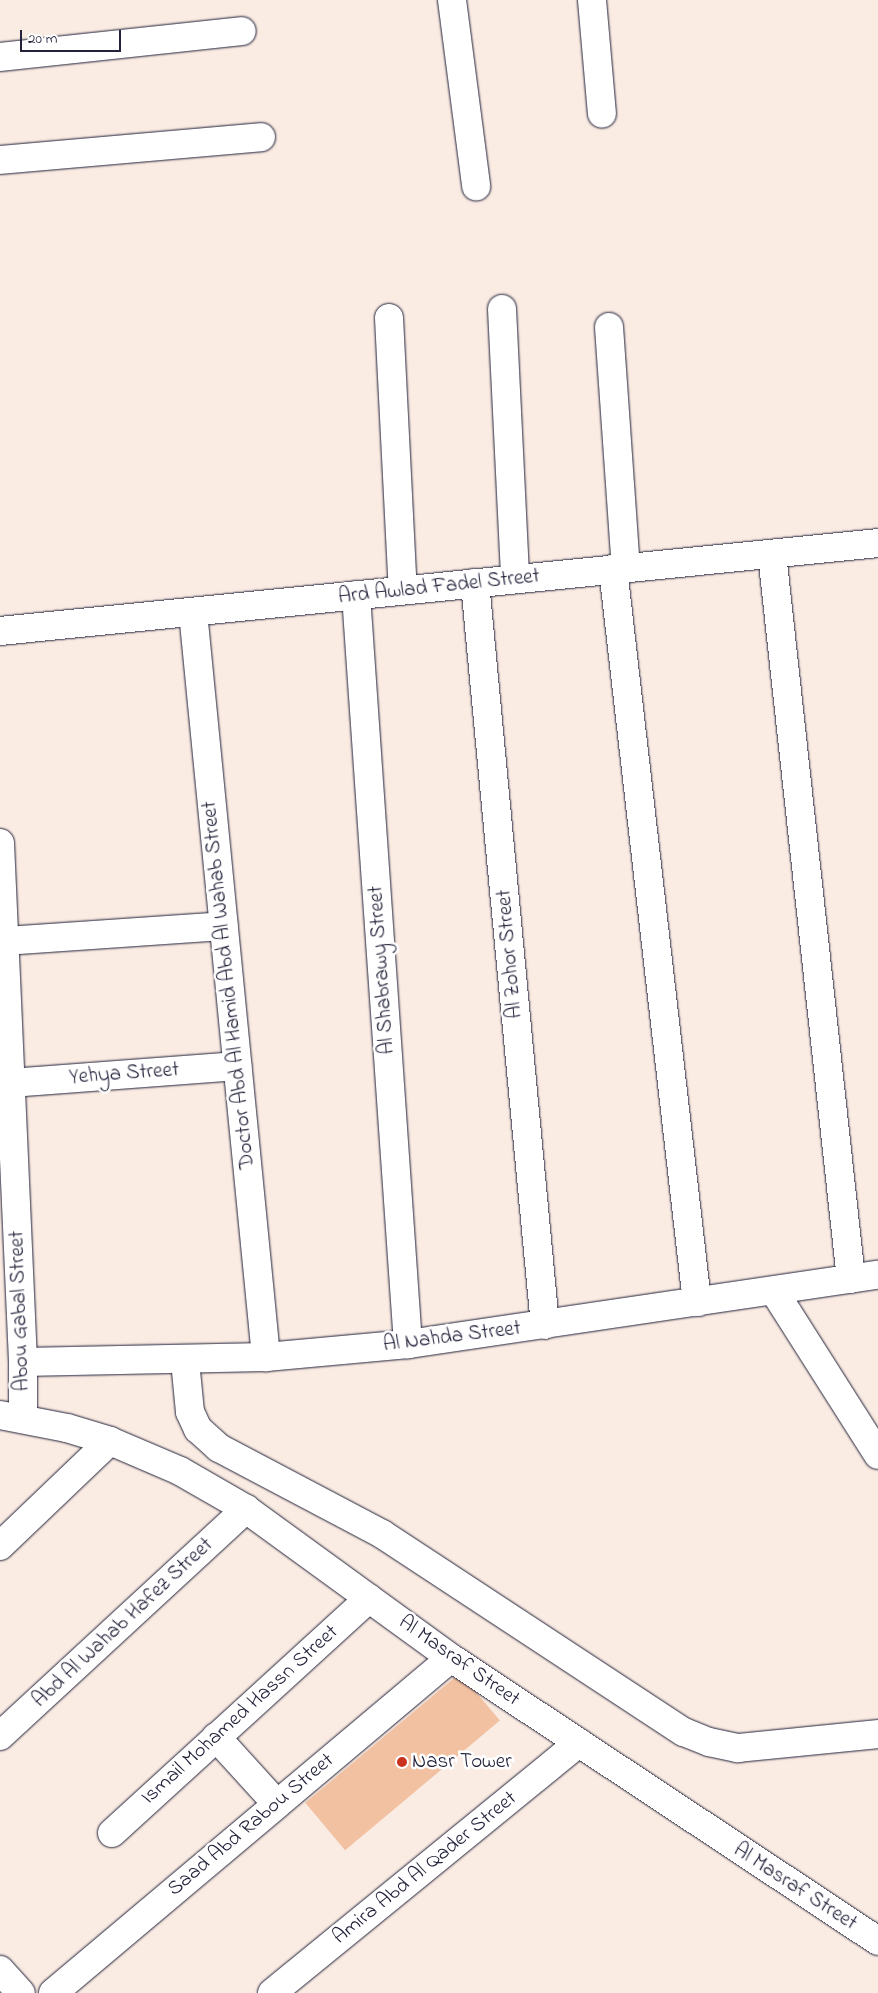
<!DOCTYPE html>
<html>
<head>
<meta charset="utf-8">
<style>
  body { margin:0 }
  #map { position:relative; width:878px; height:1993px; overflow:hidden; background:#fbece3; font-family:"Indie Flower",sans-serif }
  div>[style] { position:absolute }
  .building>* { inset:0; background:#f2c1a2; transform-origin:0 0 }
  .roads { filter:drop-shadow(0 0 1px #22223b) drop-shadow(0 0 1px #22223b) }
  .minor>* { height:28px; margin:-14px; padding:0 14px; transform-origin:14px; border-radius:14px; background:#fff }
  .dots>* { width:14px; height:14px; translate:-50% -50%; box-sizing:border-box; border:2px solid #fff; border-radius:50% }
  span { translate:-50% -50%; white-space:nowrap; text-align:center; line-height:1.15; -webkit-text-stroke:5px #fff; paint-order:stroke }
  .street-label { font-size:21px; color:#22223b }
  .poi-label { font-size:21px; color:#22223b }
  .left { translate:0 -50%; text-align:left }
  .scale { position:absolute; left:20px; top:30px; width:101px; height:22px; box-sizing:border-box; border:2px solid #22223b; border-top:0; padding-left:6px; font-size:15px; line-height:18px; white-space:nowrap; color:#22223b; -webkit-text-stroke:4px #fff; paint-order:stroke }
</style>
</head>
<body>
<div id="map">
  <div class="building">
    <i style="left:460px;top:1673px;width:62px;height:202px;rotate:50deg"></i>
  </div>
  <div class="roads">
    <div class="minor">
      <i style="left:452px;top:0;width:188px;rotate:82.6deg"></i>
      <i style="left:592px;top:0;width:114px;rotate:85deg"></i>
      <i style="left:0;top:57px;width:243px;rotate:-6.1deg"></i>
      <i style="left:0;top:160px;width:262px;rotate:-5deg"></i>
      <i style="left:502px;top:309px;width:270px;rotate:87.2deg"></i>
      <i style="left:389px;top:318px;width:272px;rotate:87.1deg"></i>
      <i style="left:609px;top:327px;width:242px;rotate:86deg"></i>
      <i style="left:772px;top:554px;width:729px;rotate:83.78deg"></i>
      <i style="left:613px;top:569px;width:738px;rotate:83.46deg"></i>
      <i style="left:475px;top:583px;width:745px;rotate:84.61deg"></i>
      <i style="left:356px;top:595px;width:751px;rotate:86.03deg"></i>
      <i style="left:193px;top:612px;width:749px;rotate:84.4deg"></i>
      <i style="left:0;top:631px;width:882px;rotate:-5.72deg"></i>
      <i style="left:0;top:843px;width:520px;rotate:87.46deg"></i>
      <i style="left:23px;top:1362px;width:56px;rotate:90deg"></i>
      <i style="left:5px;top:941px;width:219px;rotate:-3.9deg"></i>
      <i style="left:11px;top:1083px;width:227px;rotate:-4.3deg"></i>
      <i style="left:774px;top:1291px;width:194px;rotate:57.6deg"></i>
      <i style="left:185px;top:1361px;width:51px;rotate:84.4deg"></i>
      <i style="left:190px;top:1412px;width:19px;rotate:65deg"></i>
      <i style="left:198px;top:1429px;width:28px;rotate:42deg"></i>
      <i style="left:219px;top:1448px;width:184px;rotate:27.8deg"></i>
      <i style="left:382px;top:1534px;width:361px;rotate:33.3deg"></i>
      <i style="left:684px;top:1732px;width:27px;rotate:22deg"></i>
      <i style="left:709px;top:1742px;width:30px;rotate:12deg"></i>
      <i style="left:738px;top:1748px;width:141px;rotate:-5.7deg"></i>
      <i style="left:23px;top:1362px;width:243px;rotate:-1.2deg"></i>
      <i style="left:266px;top:1357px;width:143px;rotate:-5.2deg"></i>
      <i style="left:408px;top:1344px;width:475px;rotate:-8.4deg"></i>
      <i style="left:0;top:1415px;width:68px;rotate:11deg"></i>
      <i style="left:67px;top:1428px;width:45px;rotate:16.8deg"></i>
      <i style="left:110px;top:1441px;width:76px;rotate:23.2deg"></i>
      <i style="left:180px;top:1471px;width:76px;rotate:29.9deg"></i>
      <i style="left:246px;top:1509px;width:253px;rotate:36deg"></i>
      <i style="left:451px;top:1658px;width:512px;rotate:33.53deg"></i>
      <i style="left:0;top:1546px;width:152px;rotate:-43.7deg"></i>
      <i style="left:0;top:1736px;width:335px;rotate:-42.7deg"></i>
      <i style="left:216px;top:1737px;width:89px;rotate:47.7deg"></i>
      <i style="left:112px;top:1833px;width:348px;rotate:-42.4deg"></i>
      <i style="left:0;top:1970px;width:31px;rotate:48deg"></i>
      <i style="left:53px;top:1993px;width:520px;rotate:-40.09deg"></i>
      <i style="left:272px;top:1993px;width:396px;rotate:-39.2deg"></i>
    </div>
  </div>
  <div class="dots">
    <i style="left:402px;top:1762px;background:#c8321e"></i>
  </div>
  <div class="street-label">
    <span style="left:439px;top:587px;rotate:-6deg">Ard Awlad Fadel Street</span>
    <span style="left:510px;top:954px;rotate:-95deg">Al Zohor Street</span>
    <span style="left:382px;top:970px;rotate:-94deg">Al Shabrawy Street</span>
    <span style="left:229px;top:985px;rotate:-96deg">Doctor Abd Al Hamid Abd Al Wahab Street</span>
    <span style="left:124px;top:1074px;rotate:-4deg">Yehya Street</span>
    <span style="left:20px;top:1311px;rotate:-92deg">Abou Gabal Street</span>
    <span style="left:452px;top:1337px;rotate:-7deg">Al Nahda Street</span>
    <span style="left:123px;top:1623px;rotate:-43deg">Abd Al Wahab Hafez Street</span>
    <span style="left:459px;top:1661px;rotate:35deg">Al Masraf Street</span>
    <span style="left:240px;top:1715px;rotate:-42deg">Ismail Mohamed Hassn Street</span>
    <span style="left:251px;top:1825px;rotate:-40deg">Saad Abd Rabou Street</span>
    <span style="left:425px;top:1868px;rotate:-39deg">Amira Abd Al Qader Street</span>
    <span style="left:795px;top:1887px;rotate:33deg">Al Masraf Street</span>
  </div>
  <div class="poi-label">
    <span class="left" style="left:412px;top:1762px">Nasr Tower</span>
  </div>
  <div class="scale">20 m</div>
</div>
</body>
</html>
